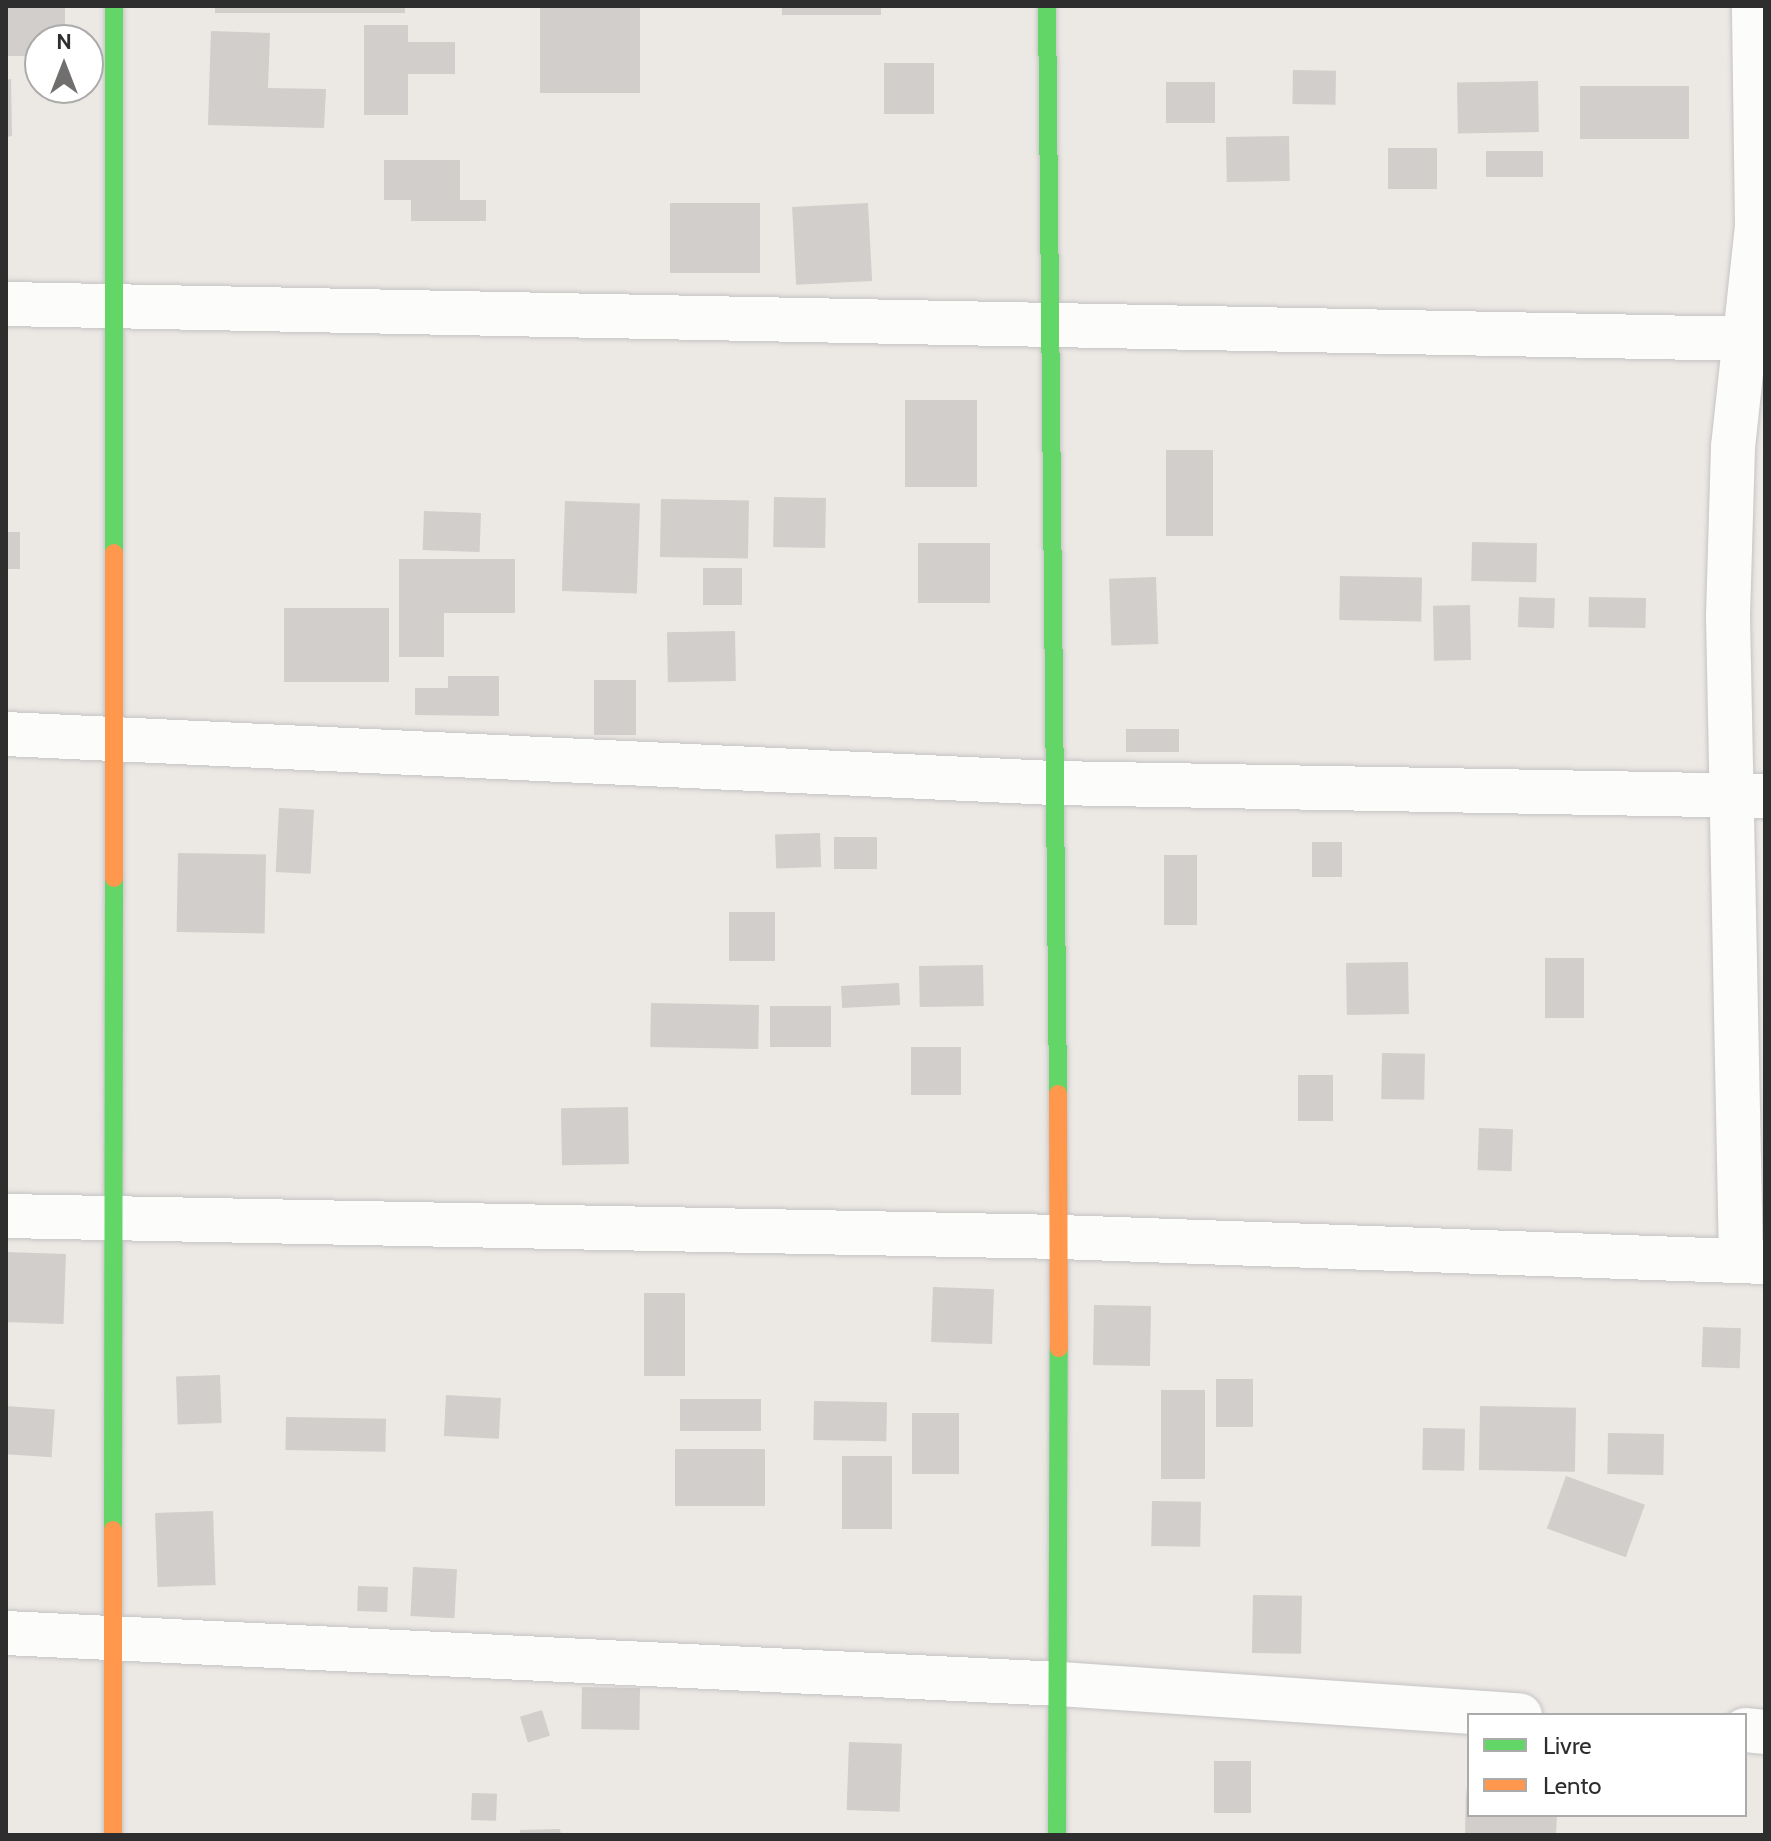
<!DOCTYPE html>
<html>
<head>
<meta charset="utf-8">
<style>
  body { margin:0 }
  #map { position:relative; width:1771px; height:1841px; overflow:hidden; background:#ece8e4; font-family:Cabin,sans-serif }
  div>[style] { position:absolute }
  .building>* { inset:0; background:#d1cecb; transform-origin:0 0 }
  .roads { filter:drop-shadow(0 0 2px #c5c4c5) drop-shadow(0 0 2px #c5c4c5) }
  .street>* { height:44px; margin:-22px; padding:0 22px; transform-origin:22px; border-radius:22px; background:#fcfcfb }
  .fast>* { height:18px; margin:-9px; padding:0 9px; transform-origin:9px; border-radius:9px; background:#63d668 }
  .slow>* { height:18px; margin:-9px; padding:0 9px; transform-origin:9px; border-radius:9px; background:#ff974d }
  span { translate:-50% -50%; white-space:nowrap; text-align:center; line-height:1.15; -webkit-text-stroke:6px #fff; paint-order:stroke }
  .frame { position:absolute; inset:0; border:8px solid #2e2e2e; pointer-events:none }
  .legend { position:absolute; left:1467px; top:1713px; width:280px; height:104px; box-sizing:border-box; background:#fff; border:2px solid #ababab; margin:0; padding:10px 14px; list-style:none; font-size:24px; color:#2e2e2e }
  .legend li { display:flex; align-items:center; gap:16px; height:40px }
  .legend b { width:40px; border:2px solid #ababab }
  .north { position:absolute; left:24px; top:24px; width:80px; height:80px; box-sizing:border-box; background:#fff; border:2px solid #ababab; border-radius:50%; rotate:0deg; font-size:22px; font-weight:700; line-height:32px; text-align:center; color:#2e2e2e }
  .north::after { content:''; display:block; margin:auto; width:28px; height:36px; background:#706f6e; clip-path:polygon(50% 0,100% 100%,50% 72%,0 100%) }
</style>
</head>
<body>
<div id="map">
  <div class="building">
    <i style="clip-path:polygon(6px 6px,65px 6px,65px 40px,40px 40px,40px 56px,6px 56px)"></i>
    <i style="left:215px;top:6px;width:190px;height:7px"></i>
    <i style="left:540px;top:6px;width:100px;height:87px"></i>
    <i style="left:782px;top:6px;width:99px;height:9px"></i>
    <i style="clip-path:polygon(364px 25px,408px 25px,408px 42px,455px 42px,455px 74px,408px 74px,408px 115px,364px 115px)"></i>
    <i style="clip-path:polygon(211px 31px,270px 33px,268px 88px,326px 89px,324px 128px,208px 125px)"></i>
    <i style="left:884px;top:63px;width:50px;height:51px"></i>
    <i style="left:1293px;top:70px;width:43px;height:34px;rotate:1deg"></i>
    <i style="clip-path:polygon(11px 79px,12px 136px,6px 137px,6px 80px)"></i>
    <i style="left:1538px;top:81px;width:51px;height:81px;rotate:89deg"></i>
    <i style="left:1166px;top:82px;width:49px;height:41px"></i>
    <i style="left:1689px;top:86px;width:53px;height:109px;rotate:90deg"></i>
    <i style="left:1289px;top:136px;width:45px;height:63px;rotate:89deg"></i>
    <i style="left:1388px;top:148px;width:49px;height:41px"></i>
    <i style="left:1486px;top:151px;width:57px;height:26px"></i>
    <i style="clip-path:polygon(384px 160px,460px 160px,460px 200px,486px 200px,486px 221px,411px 221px,411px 200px,384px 200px)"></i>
    <i style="left:670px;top:203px;width:90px;height:70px"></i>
    <i style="left:868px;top:203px;width:78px;height:76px;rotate:87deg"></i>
    <i style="left:905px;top:400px;width:72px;height:87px"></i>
    <i style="left:1166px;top:450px;width:47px;height:86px"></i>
    <i style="left:774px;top:497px;width:52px;height:50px;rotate:1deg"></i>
    <i style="left:661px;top:499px;width:88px;height:58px;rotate:1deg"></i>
    <i style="left:565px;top:501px;width:75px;height:90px;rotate:2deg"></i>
    <i style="left:424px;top:511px;width:57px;height:39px;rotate:2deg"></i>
    <i style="left:6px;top:532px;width:14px;height:37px"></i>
    <i style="left:1472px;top:542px;width:65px;height:39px;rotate:1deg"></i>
    <i style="left:918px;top:543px;width:72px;height:60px"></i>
    <i style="clip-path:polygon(399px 559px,515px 559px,515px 613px,444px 613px,444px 657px,399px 657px)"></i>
    <i style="left:703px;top:568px;width:39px;height:37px"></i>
    <i style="left:1340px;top:576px;width:82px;height:44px;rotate:1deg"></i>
    <i style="left:1156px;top:577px;width:67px;height:47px;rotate:88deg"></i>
    <i style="left:1519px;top:597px;width:36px;height:30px;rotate:2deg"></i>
    <i style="left:1589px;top:597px;width:57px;height:30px;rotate:1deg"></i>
    <i style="left:1470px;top:605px;width:55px;height:37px;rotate:89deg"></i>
    <i style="left:284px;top:608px;width:105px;height:74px"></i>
    <i style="left:735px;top:631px;width:50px;height:68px;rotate:89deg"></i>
    <i style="clip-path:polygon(448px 676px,499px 676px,499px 716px,415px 715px,415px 688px,448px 688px)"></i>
    <i style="left:594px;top:680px;width:42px;height:55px"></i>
    <i style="left:1126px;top:729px;width:53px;height:23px"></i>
    <i style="left:279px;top:808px;width:35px;height:64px;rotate:3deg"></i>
    <i style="left:820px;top:833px;width:34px;height:45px;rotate:88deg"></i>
    <i style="left:834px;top:837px;width:43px;height:32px"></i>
    <i style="left:1312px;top:842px;width:30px;height:35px"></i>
    <i style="left:178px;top:853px;width:88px;height:79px;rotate:1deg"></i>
    <i style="left:1164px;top:855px;width:33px;height:70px"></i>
    <i style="left:729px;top:912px;width:46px;height:49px"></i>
    <i style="left:1545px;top:958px;width:39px;height:60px"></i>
    <i style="left:1408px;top:962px;width:52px;height:62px;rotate:89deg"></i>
    <i style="left:983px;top:965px;width:41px;height:64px;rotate:89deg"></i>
    <i style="left:899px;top:983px;width:22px;height:58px;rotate:87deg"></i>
    <i style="left:651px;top:1003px;width:108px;height:44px;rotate:1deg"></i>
    <i style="left:770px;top:1006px;width:61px;height:41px"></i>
    <i style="left:911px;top:1047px;width:50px;height:48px"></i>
    <i style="left:1382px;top:1053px;width:43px;height:46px;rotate:1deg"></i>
    <i style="left:1298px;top:1075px;width:35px;height:46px"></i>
    <i style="left:628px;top:1107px;width:57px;height:67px;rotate:89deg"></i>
    <i style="left:1479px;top:1128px;width:34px;height:42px;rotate:2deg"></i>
    <i style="left:6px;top:1252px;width:60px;height:70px;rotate:2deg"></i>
    <i style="left:933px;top:1287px;width:61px;height:55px;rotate:2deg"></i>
    <i style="left:644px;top:1293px;width:41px;height:83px"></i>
    <i style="left:1094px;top:1305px;width:57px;height:60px;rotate:1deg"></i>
    <i style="left:1703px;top:1327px;width:38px;height:40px;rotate:2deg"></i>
    <i style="left:220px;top:1375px;width:48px;height:44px;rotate:88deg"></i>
    <i style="left:1216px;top:1379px;width:37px;height:48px"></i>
    <i style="left:1161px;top:1390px;width:44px;height:89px"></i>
    <i style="left:446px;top:1395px;width:55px;height:41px;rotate:3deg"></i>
    <i style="left:761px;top:1399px;width:32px;height:81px;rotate:90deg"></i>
    <i style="left:814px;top:1401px;width:73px;height:39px;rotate:1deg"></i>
    <i style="left:6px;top:1406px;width:49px;height:48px;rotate:4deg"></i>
    <i style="left:1480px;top:1406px;width:96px;height:64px;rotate:1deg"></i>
    <i style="left:912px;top:1413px;width:47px;height:61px"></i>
    <i style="left:286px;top:1417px;width:100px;height:33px;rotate:1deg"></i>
    <i style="left:1423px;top:1428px;width:42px;height:42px;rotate:1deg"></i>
    <i style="left:1608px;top:1433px;width:56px;height:41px;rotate:1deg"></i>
    <i style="left:675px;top:1449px;width:90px;height:57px"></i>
    <i style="left:842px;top:1456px;width:50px;height:73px"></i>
    <i style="left:1566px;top:1476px;width:84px;height:56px;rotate:20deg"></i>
    <i style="left:1152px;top:1501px;width:49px;height:45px;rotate:1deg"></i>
    <i style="left:213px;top:1511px;width:74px;height:58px;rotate:88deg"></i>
    <i style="left:413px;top:1567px;width:44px;height:49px;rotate:3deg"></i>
    <i style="left:358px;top:1586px;width:30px;height:25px;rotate:2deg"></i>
    <i style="left:1253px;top:1595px;width:49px;height:58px;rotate:1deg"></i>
    <i style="left:582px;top:1687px;width:58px;height:42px;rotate:1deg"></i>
    <i style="left:542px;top:1710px;width:27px;height:23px;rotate:73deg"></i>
    <i style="left:849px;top:1742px;width:53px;height:68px;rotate:2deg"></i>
    <i style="left:1214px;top:1761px;width:37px;height:52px"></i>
    <i style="clip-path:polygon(1466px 1787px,1469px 1815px,1557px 1815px,1556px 1835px,1465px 1835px)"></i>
    <i style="left:472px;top:1793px;width:25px;height:27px;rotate:2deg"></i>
    <i style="clip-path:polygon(560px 1829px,561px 1835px,520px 1835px,520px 1830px)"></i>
  </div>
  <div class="roads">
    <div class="street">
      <i style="left:6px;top:304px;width:1743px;rotate:1.15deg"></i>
      <i style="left:6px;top:734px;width:1049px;rotate:2.68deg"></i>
      <i style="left:1054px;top:783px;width:711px;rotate:1.05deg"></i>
      <i style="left:6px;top:1216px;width:1054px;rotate:1.14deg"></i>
      <i style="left:1060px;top:1237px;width:705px;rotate:2.03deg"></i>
      <i style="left:1741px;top:1259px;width:643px;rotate:-91.16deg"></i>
      <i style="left:1728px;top:616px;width:169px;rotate:-88.3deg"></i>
      <i style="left:1733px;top:447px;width:222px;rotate:-83.8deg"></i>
      <i style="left:1757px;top:226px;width:220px;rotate:-90.8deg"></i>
      <i style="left:6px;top:1633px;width:1055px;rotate:2.77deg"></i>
      <i style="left:1060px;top:1684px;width:461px;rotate:3.9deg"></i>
      <i style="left:1745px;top:1730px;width:20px;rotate:6deg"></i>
    </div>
    <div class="fast">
      <i style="left:1047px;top:6px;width:1088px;rotate:89.42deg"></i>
      <i style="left:114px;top:553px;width:547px;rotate:-90deg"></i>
      <i style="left:113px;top:1530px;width:652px;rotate:-89.91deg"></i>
      <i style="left:1057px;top:1835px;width:487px;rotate:-89.8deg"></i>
    </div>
    <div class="slow">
      <i style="left:114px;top:878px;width:325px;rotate:-90deg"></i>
      <i style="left:1058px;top:1094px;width:254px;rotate:89.8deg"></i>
      <i style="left:113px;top:1835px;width:305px;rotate:-90deg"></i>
    </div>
  </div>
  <div class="frame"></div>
  <ul class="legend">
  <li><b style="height:10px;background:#63d668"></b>Livre</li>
  <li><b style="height:10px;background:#ff974d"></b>Lento</li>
  </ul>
  <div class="north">N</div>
</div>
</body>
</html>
